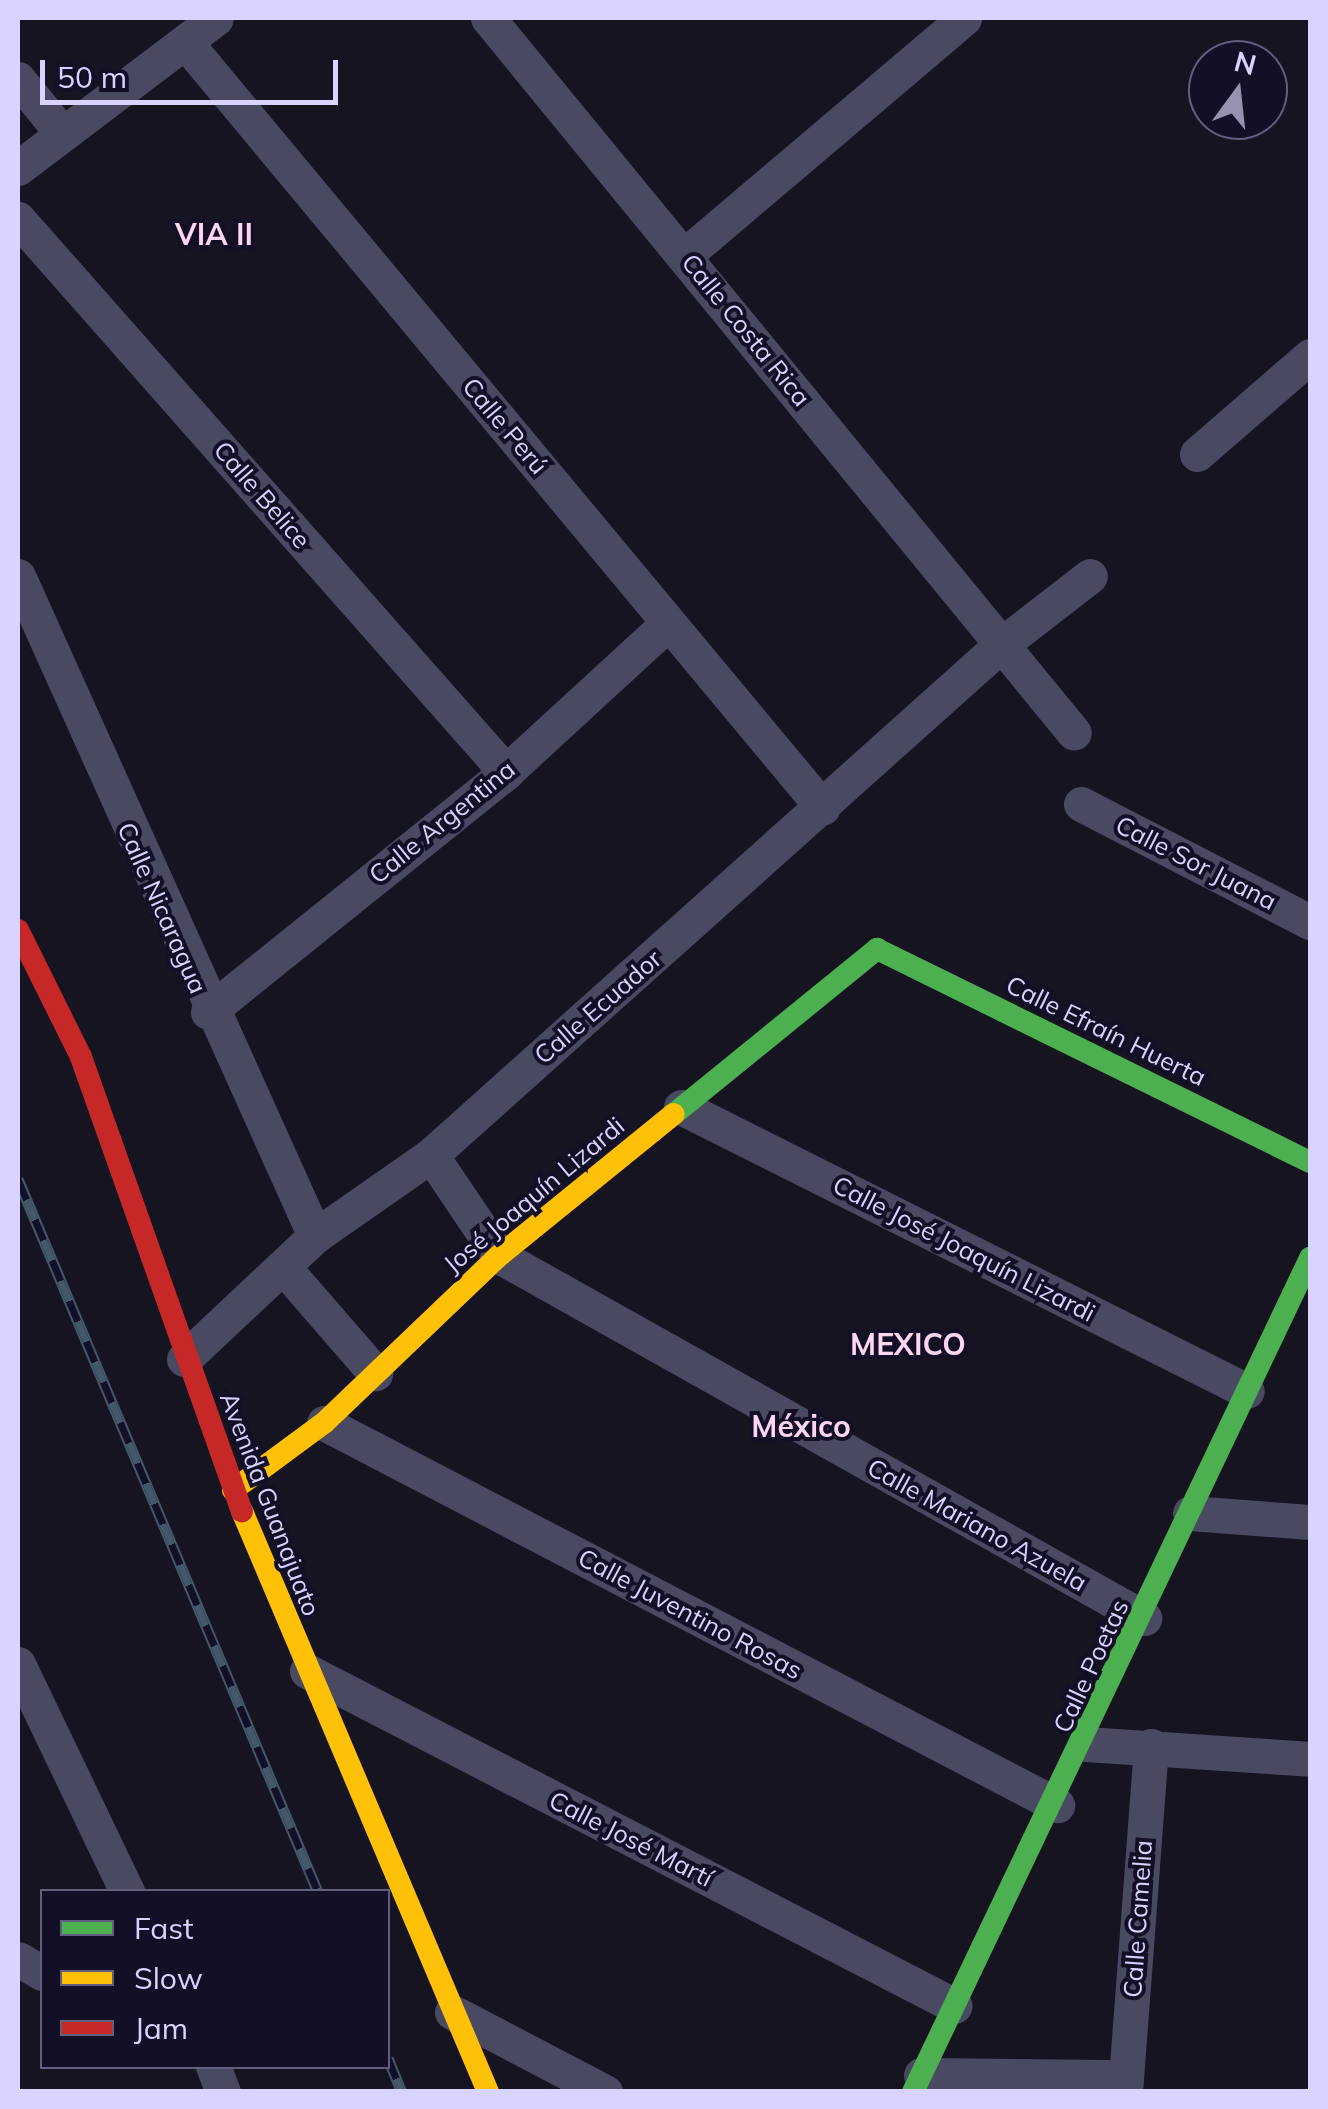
<!DOCTYPE html>
<html>
<head>
<meta charset="utf-8">
<style>
  body { margin:0 }
  #map { position:relative; width:1328px; height:2109px; overflow:hidden; background:#161421; font-family:Mulish,sans-serif }
  div>[style] { position:absolute }
  .street>* { height:35px; margin:-17.5px; padding:0 17.5px; transform-origin:17.5px; border-radius:17.5px; background:#4a4962 }
  .fast>* { height:22px; margin:-11px; padding:0 11px; transform-origin:11px; border-radius:11px; background:#4caf50 }
  .slow>* { height:22px; margin:-11px; padding:0 11px; transform-origin:11px; border-radius:11px; background:#ffc107 }
  .jam>* { height:22px; margin:-11px; padding:0 11px; transform-origin:11px; border-radius:11px; background:#c62828 }
  .rail>* { height:11px; margin-top:-5.5px; transform-origin:0; background:repeating-linear-gradient(90deg,#130f26 0 22px,#43596b 0 44px); box-sizing:border-box; border-block:2px solid #43596b }
  span { translate:-50% -50%; white-space:nowrap; text-align:center; line-height:1.15; -webkit-text-stroke:8px #130f26; paint-order:stroke }
  .street-label { font-size:25px; color:#d9d4ff }
  .quarter-label { font-size:30px; color:#ffd6f0; font-weight:700 }
  .frame { position:absolute; inset:0; border:20px solid #d9d4ff; pointer-events:none }
  .legend { position:absolute; left:40px; top:1889px; width:350px; height:180px; box-sizing:border-box; background:#130f26; border:2px solid #625e7d; margin:0; padding:12px 18px; list-style:none; font-size:30px; color:#d9d4ff }
  .legend li { display:flex; align-items:center; gap:20px; height:50px }
  .legend b { width:50px; border:2px solid #625e7d }
  .north { position:absolute; left:1188px; top:40px; width:100px; height:100px; box-sizing:border-box; background:#130f26; border:2px solid #625e7d; border-radius:50%; rotate:15deg; font-size:28px; font-weight:700; line-height:40px; text-align:center; color:#d9d4ff }
  .north::after { content:''; display:block; margin:auto; width:35px; height:45px; background:#9591b1; clip-path:polygon(50% 0,100% 100%,50% 72%,0 100%) }
  .scale { position:absolute; left:40px; top:60px; width:298px; height:45px; box-sizing:border-box; border:5px solid #d9d4ff; border-top:0; padding-left:12px; font-size:30px; line-height:35px; white-space:nowrap; color:#d9d4ff; -webkit-text-stroke:8px #130f26; paint-order:stroke }
</style>
</head>
<body>
<div id="map">
  <div class="street">
    <i style="left:488px;top:18px;width:924px;rotate:50.66deg"></i>
    <i style="left:186px;top:43px;width:995px;rotate:50.22deg"></i>
    <i style="left:18px;top:79px;width:68px;rotate:50.9deg"></i>
    <i style="left:18px;top:168px;width:248px;rotate:-37.1deg"></i>
    <i style="left:18px;top:219px;width:738px;rotate:48.57deg"></i>
    <i style="left:685px;top:255px;width:366px;rotate:-40.3deg"></i>
    <i style="left:1197px;top:454px;width:150px;rotate:-40.9deg"></i>
    <i style="left:18px;top:576px;width:724px;rotate:65.77deg"></i>
    <i style="left:1081px;top:804px;width:258px;rotate:27.3deg"></i>
    <i style="left:208px;top:1012px;width:383px;rotate:-38.8deg"></i>
    <i style="left:506px;top:772px;width:220px;rotate:-42.6deg"></i>
    <i style="left:681px;top:1107px;width:633px;rotate:26.65deg"></i>
    <i style="left:431px;top:1155px;width:122px;rotate:56deg"></i>
    <i style="left:499px;top:1256px;width:740px;rotate:29.3deg"></i>
    <i style="left:285px;top:1269px;width:138px;rotate:49.1deg"></i>
    <i style="left:184px;top:1359px;width:180px;rotate:-43.2deg"></i>
    <i style="left:315px;top:1236px;width:141px;rotate:-34.9deg"></i>
    <i style="left:431px;top:1155px;width:766px;rotate:-41.83deg"></i>
    <i style="left:1002px;top:644px;width:111px;rotate:-37.7deg"></i>
    <i style="left:324px;top:1423px;width:827px;rotate:27.53deg"></i>
    <i style="left:1190px;top:1513px;width:120px;rotate:4.3deg"></i>
    <i style="left:18px;top:1664px;width:253px;rotate:64.4deg"></i>
    <i style="left:307px;top:1671px;width:729px;rotate:27.34deg"></i>
    <i style="left:1086px;top:1744px;width:225px;rotate:3.8deg"></i>
    <i style="left:18px;top:1959px;width:28px;rotate:30deg"></i>
    <i style="left:452px;top:2012px;width:173px;rotate:27.6deg"></i>
    <i style="left:213px;top:2066px;width:28px;rotate:69deg"></i>
    <i style="left:921px;top:2075px;width:205px;rotate:0.6deg"></i>
    <i style="left:1125px;top:2092px;width:347px;rotate:-85.7deg"></i>
  </div>
  <div class="fast">
    <i style="left:674px;top:1114px;width:262px;rotate:-39.1deg"></i>
    <i style="left:877px;top:949px;width:483px;rotate:26.2deg"></i>
    <i style="left:913px;top:2092px;width:924px;rotate:-64.54deg"></i>
  </div>
  <div class="slow">
    <i style="left:233px;top:1490px;width:113px;rotate:-36.4deg"></i>
    <i style="left:324px;top:1423px;width:242px;rotate:-43.7deg"></i>
    <i style="left:499px;top:1256px;width:225px;rotate:-39.1deg"></i>
    <i style="left:242px;top:1511px;width:631px;rotate:67.05deg"></i>
  </div>
  <div class="jam">
    <i style="left:18px;top:930px;width:142px;rotate:63.6deg"></i>
    <i style="left:81px;top:1057px;width:482px;rotate:70.5deg"></i>
  </div>
  <div class="rail">
    <i style="left:18px;top:1179px;width:774px;rotate:67.18deg"></i>
    <i style="left:388px;top:2058px;width:37px;rotate:68deg"></i>
  </div>
  <div class="street-label">
    <span style="left:746px;top:330px;rotate:51deg">Calle Costa Rica</span>
    <span style="left:505px;top:426px;rotate:50deg">Calle Perú</span>
    <span style="left:262px;top:495px;rotate:49deg">Calle Belice</span>
    <span style="left:442px;top:822px;rotate:-39deg">Calle Argentina</span>
    <span style="left:1196px;top:863px;rotate:27deg">Calle Sor Juana</span>
    <span style="left:162px;top:908px;rotate:66deg">Calle Nicaragua</span>
    <span style="left:598px;top:1007px;rotate:-41deg">Calle Ecuador</span>
    <span style="left:1106px;top:1031px;rotate:26deg">Calle Efraín Huerta</span>
    <span style="left:534px;top:1195px;rotate:-40deg">José Joaquín Lizardi</span>
    <span style="left:964px;top:1249px;rotate:27deg">Calle José Joaquín Lizardi</span>
    <span style="left:270px;top:1504px;rotate:69deg">Avenida Guanajuato</span>
    <span style="left:977px;top:1525px;rotate:29deg">Calle Mariano Azuela</span>
    <span style="left:690px;top:1614px;rotate:28deg">Calle Juventino Rosas</span>
    <span style="left:1091px;top:1666px;rotate:-65deg">Calle Poetas</span>
    <span style="left:631px;top:1839px;rotate:27deg">Calle José Martí</span>
    <span style="left:1138px;top:1919px;rotate:-86deg">Calle Camelia</span>
  </div>
  <div class="quarter-label">
    <span style="left:214px;top:234px">VIA II</span>
    <span style="left:908px;top:1344px">MEXICO</span>
    <span style="left:801px;top:1426px">México</span>
  </div>
  <div class="frame"></div>
  <ul class="legend">
  <li><b style="height:12px;background:#4caf50"></b>Fast</li>
  <li><b style="height:12px;background:#ffc107"></b>Slow</li>
  <li><b style="height:12px;background:#c62828"></b>Jam</li>
  </ul>
  <div class="north">N</div>
  <div class="scale">50 m</div>
</div>
</body>
</html>
